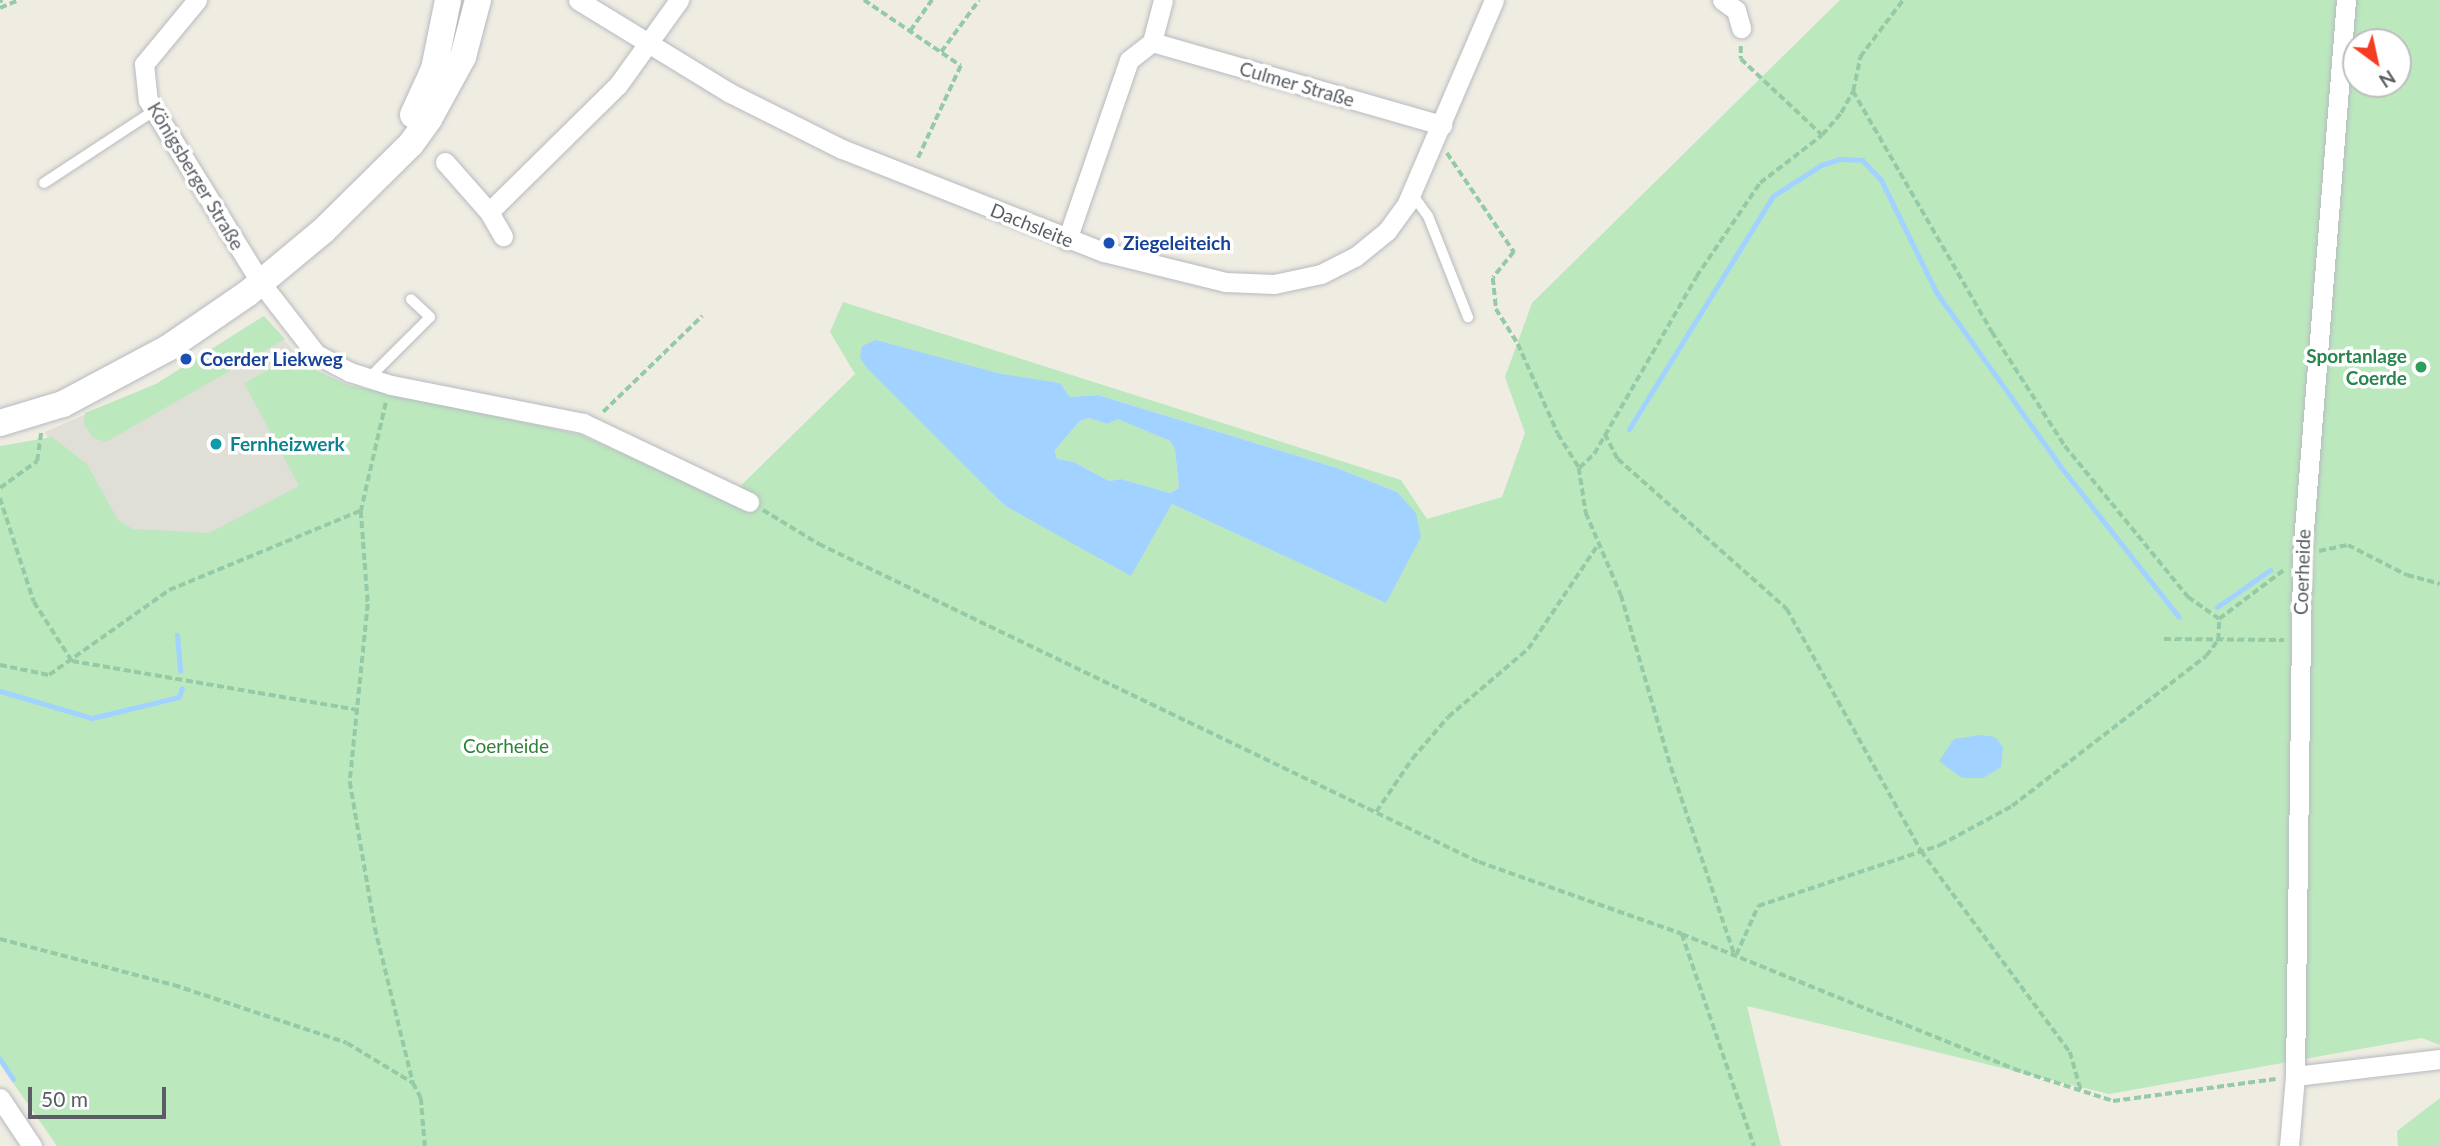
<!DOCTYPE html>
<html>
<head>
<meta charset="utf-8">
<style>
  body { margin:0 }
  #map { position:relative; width:2440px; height:1146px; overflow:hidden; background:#efece2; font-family:Lato,sans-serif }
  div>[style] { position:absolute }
  .industrial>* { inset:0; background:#dfded7 }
  .green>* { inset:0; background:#bce8be }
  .water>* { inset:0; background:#a2d2ff }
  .stream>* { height:5px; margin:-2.5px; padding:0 2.5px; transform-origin:2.5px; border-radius:2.5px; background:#a2d2ff }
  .path>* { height:3.5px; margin-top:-1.75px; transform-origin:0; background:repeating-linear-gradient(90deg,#94caa6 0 7px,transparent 0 10.5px) }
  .roads { filter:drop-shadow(0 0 2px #b7bac0) drop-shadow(0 0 2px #b7bac0) }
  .lane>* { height:10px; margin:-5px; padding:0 5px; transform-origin:5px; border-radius:5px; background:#fff }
  .street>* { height:19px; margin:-9.5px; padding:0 9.5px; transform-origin:9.5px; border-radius:9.5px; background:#fff }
  .secondary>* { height:26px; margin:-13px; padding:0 13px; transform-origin:13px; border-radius:13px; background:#fff }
  .dots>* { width:19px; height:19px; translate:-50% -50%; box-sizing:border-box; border:4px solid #fff; border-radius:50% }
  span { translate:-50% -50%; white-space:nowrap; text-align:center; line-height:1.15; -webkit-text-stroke:7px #fff; paint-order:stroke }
  .street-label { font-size:19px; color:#5a5e64 }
  .transit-label { font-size:19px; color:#164399; font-weight:700 }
  .left { translate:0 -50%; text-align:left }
  .leisure-label { font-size:19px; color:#27864d; font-weight:700 }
  .right { translate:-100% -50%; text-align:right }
  .culture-label { font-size:19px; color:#0d838f; font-weight:700 }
  .park-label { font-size:19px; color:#2d8235 }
  .north { position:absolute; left:2342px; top:28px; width:70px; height:70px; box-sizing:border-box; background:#fff; border:2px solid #bdbfc1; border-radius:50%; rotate:147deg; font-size:19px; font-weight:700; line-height:28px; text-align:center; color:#5a5e64 }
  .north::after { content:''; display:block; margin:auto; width:24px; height:32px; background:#f63b20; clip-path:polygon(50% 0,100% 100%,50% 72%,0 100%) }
  .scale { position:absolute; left:28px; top:1087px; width:138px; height:32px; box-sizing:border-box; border:4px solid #5a5e64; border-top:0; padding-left:9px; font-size:21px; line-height:24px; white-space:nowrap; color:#5a5e64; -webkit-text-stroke:5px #fff; paint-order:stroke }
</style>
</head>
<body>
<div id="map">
  <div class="industrial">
    <i style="clip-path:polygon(264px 316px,296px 354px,253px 378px,314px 490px,127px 590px,45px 432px,156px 384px)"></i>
  </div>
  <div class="green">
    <i style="clip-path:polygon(evenodd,1840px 0,2440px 0,2440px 1045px,2422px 1038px,2109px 1094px,1747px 1006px,1781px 1146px,57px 1146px,0 1064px,0 446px,52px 437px,87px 464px,118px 520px,133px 529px,209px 533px,299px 486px,244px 383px,296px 354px,309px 367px,348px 385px,579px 434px,726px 500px,855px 374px,830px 332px,843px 302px,1401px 480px,1427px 519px,1502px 497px,1525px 433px,1505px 377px,1532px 303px,1840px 0,2356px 42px,2398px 42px,2398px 84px,2356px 84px,2356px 42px,1840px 0,860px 358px,1060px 383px,1070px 397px,1098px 395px,1337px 468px,1397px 492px,1385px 602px,1172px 504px,1131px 575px,1005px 506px,860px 358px)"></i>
    <i style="clip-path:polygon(264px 316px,285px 339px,106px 442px,93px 438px,84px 424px,85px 413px,156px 384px)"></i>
    <i style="clip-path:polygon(1089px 418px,1107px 424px,1118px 418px,1170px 441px,1175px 450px,1179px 488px,1170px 493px,1121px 479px,1109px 481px,1074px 462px,1057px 459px,1055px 450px,1080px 421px)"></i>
    <i style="clip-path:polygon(2440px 1098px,2440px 1146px,2398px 1146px,2397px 1131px)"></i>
  </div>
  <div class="water">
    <i style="clip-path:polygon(evenodd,876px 340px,1001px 374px,1060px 383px,1070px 397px,1098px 395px,1337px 468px,1397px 492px,1416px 513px,1421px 537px,1386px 603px,1172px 504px,1131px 576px,1005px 506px,868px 369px,860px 358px,862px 346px,876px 340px,1089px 418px,1107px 424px,1118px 419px,1170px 441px,1175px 450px,1179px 488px,1170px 493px,1121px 479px,1109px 481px,1074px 462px,1057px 459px,1055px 450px,1080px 421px,1089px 418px)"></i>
    <i style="clip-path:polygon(1980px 735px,1995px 737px,2003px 747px,2001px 767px,1983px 778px,1962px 778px,1939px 761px,1954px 739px)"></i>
  </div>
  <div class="stream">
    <i style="left:1629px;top:429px;width:274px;rotate:-58.3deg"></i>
    <i style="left:1773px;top:196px;width:57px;rotate:-32.9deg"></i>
    <i style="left:1821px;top:165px;width:19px;rotate:-18deg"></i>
    <i style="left:1839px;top:159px;width:23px;rotate:2deg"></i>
    <i style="left:1862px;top:160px;width:28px;rotate:46deg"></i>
    <i style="left:1881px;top:180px;width:125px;rotate:63.8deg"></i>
    <i style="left:1936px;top:292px;width:214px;rotate:54.5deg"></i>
    <i style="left:2060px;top:466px;width:192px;rotate:51.8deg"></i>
    <i style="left:2217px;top:607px;width:65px;rotate:-34.9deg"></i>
    <i style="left:177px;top:635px;width:36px;rotate:85deg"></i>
    <i style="left:0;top:691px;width:96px;rotate:16.4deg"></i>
    <i style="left:92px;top:718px;width:89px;rotate:-13.6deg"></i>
    <i style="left:179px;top:697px;width:9px;rotate:-72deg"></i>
    <i style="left:0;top:1059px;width:24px;rotate:57deg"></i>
  </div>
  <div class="path">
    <i style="left:864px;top:0;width:117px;rotate:34.2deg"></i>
    <i style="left:961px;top:66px;width:105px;rotate:114.9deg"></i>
    <i style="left:0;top:3px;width:3px;rotate:-72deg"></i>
    <i style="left:0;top:8px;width:21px;rotate:-23deg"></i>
    <i style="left:910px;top:31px;width:38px;rotate:-55deg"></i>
    <i style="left:1741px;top:46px;width:13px;rotate:90deg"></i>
    <i style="left:1741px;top:59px;width:111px;rotate:43.2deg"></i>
    <i style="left:941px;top:52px;width:64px;rotate:-53.8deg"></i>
    <i style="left:1853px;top:91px;width:278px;rotate:60deg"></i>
    <i style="left:1992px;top:332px;width:135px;rotate:57.4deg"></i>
    <i style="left:2065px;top:446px;width:195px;rotate:50.8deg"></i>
    <i style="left:2188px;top:597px;width:38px;rotate:35deg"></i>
    <i style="left:2219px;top:619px;width:83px;rotate:-37.1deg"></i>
    <i style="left:1447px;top:153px;width:120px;rotate:55.9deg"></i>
    <i style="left:1514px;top:252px;width:33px;rotate:129deg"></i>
    <i style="left:1493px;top:278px;width:31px;rotate:84deg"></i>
    <i style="left:1496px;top:309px;width:41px;rotate:57.8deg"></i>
    <i style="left:1518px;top:344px;width:98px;rotate:66deg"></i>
    <i style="left:1558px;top:434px;width:40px;rotate:58deg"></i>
    <i style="left:1579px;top:468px;width:46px;rotate:81.2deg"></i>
    <i style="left:1586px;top:513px;width:89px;rotate:66.9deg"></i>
    <i style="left:1621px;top:595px;width:179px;rotate:73.8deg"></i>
    <i style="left:1671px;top:767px;width:200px;rotate:71.3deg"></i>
    <i style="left:386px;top:403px;width:111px;rotate:103deg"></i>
    <i style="left:361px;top:511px;width:93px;rotate:85.7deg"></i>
    <i style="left:368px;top:604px;width:179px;rotate:95.8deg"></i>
    <i style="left:350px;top:782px;width:148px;rotate:80.3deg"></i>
    <i style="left:375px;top:928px;width:160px;rotate:76.2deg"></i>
    <i style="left:603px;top:412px;width:138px;rotate:-44.1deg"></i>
    <i style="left:1605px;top:434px;width:28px;rotate:63deg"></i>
    <i style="left:1618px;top:459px;width:226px;rotate:41.6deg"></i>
    <i style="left:1787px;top:609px;width:277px;rotate:61deg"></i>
    <i style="left:1921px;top:851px;width:250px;rotate:53.5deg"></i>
    <i style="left:2070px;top:1052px;width:40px;rotate:74deg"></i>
    <i style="left:1579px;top:468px;width:21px;rotate:-43deg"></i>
    <i style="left:1594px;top:454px;width:204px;rotate:-60deg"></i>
    <i style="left:1696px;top:277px;width:114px;rotate:-55.8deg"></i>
    <i style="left:1760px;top:183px;width:78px;rotate:-37.7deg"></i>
    <i style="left:1822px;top:135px;width:29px;rotate:-49deg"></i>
    <i style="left:1841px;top:113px;width:25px;rotate:-61deg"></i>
    <i style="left:1853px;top:91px;width:35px;rotate:-78deg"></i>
    <i style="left:1860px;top:57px;width:71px;rotate:-53deg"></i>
    <i style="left:0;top:488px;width:46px;rotate:-36.1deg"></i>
    <i style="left:37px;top:461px;width:29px;rotate:-82deg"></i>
    <i style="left:0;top:498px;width:109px;rotate:71.9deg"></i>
    <i style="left:34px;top:602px;width:70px;rotate:57.2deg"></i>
    <i style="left:72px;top:661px;width:290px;rotate:9.7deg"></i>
    <i style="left:763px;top:510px;width:66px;rotate:31.3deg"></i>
    <i style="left:819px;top:544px;width:733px;rotate:25.73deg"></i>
    <i style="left:1479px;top:862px;width:215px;rotate:19.5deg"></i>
    <i style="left:1682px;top:934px;width:358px;rotate:22.1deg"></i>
    <i style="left:2014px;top:1069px;width:104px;rotate:17.9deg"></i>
    <i style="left:2113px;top:1101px;width:164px;rotate:-7.7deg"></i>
    <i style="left:2319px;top:551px;width:30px;rotate:-12deg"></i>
    <i style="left:2348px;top:545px;width:66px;rotate:27deg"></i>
    <i style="left:2407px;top:575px;width:34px;rotate:15deg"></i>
    <i style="left:2164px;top:639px;width:120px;rotate:0.5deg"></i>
    <i style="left:0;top:665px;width:50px;rotate:11.5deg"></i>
    <i style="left:49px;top:675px;width:147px;rotate:-35.3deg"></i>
    <i style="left:169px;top:590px;width:207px;rotate:-22.5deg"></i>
    <i style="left:1376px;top:812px;width:64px;rotate:-55.8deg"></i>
    <i style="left:1412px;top:759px;width:55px;rotate:-49.4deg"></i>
    <i style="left:1448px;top:717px;width:105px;rotate:-40.4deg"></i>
    <i style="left:1528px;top:649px;width:128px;rotate:-56.2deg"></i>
    <i style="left:1682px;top:934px;width:224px;rotate:71.2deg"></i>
    <i style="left:0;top:939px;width:180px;rotate:14.8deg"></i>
    <i style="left:174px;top:985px;width:182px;rotate:18.5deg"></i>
    <i style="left:347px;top:1043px;width:77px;rotate:31.2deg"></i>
    <i style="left:413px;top:1083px;width:17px;rotate:62deg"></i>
    <i style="left:421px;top:1098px;width:48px;rotate:85.2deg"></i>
    <i style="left:1736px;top:955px;width:54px;rotate:-65.8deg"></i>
    <i style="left:1758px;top:906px;width:192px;rotate:-18.5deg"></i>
    <i style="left:1940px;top:845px;width:82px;rotate:-28.4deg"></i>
    <i style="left:2012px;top:806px;width:245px;rotate:-37.7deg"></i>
    <i style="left:2206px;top:656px;width:20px;rotate:-53deg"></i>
    <i style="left:2218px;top:640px;width:21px;rotate:-87deg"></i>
  </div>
  <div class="roads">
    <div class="lane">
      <i style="left:44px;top:183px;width:133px;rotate:-33.3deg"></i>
      <i style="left:1412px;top:194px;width:27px;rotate:54deg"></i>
      <i style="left:1428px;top:216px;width:109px;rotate:68.4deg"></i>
      <i style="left:369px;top:378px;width:86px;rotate:-45deg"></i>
      <i style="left:430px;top:317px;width:26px;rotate:-137deg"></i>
    </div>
    <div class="street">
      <i style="left:197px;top:0;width:83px;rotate:129.6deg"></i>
      <i style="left:144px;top:64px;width:36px;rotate:84deg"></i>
      <i style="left:148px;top:100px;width:215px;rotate:58.3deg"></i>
      <i style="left:261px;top:283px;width:90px;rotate:52.2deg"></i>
      <i style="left:316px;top:354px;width:38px;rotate:28deg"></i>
      <i style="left:350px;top:372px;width:43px;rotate:17.6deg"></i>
      <i style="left:391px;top:385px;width:196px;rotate:11.2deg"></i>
      <i style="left:583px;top:423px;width:184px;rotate:25.4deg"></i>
      <i style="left:578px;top:0;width:178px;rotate:31.5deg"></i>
      <i style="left:730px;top:93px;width:125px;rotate:26.6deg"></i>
      <i style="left:842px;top:149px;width:282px;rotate:21.5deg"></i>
      <i style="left:1104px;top:252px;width:125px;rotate:13.9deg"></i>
      <i style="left:1225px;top:282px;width:49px;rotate:2.3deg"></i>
      <i style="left:1274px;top:284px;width:48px;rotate:-12deg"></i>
      <i style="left:1321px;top:274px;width:38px;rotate:-27deg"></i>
      <i style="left:1355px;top:257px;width:41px;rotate:-39.1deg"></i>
      <i style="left:1387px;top:231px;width:34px;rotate:-54deg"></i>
      <i style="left:1407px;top:203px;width:221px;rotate:-66.8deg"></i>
      <i style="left:1722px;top:0;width:17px;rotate:36deg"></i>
      <i style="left:1736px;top:10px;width:19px;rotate:74deg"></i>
      <i style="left:1152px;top:42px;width:43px;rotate:-75.3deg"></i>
      <i style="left:445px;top:162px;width:67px;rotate:48.7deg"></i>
      <i style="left:489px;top:212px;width:181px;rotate:-44.6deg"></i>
      <i style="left:618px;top:85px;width:105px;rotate:-54.3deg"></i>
      <i style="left:489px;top:212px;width:28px;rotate:60deg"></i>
      <i style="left:1067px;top:240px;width:190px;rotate:-71deg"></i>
      <i style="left:1129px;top:60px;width:29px;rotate:-38deg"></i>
      <i style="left:1152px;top:42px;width:302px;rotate:16deg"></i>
      <i style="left:2295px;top:1076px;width:146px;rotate:-6.7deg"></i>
      <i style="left:0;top:1098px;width:58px;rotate:56.3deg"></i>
      <i style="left:2289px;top:1146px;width:70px;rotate:-85.1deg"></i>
      <i style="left:2295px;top:1076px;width:521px;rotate:-89.23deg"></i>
      <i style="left:2302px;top:555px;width:557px;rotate:-85.47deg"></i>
    </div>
    <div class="secondary">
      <i style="left:413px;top:115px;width:51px;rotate:-65.5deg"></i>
      <i style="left:434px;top:69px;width:70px;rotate:-78.5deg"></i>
      <i style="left:0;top:423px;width:66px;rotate:-16.8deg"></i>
      <i style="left:63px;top:404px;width:119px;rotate:-28.1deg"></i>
      <i style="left:168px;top:348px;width:96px;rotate:-34.4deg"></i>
      <i style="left:247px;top:294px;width:100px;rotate:-39.7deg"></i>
      <i style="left:324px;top:230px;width:122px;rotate:-44.7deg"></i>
      <i style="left:411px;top:144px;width:31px;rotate:-54deg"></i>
      <i style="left:429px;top:119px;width:71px;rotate:-61.3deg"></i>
      <i style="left:463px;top:57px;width:59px;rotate:-75.3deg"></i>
    </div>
  </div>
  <div class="dots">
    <i style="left:1109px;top:243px;background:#1a4fb4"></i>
    <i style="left:186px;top:359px;background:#1a4fb4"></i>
    <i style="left:2421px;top:367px;background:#2e9e5b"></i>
    <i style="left:216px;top:444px;background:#0f9aa8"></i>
  </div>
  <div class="street-label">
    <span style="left:1297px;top:84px;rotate:16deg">Culmer Straße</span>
    <span style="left:196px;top:176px;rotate:59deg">Königsberger Straße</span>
    <span style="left:1032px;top:225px;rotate:22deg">Dachsleite</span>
    <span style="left:2302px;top:572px;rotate:-88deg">Coerheide</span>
  </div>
  <div class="transit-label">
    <span class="left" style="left:1123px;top:243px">Ziegeleiteich</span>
    <span class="left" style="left:200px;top:359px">Coerder Liekweg</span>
  </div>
  <div class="leisure-label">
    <span class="right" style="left:2407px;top:367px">Sportanlage<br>Coerde</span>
  </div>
  <div class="culture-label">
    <span class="left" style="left:230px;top:444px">Fernheizwerk</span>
  </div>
  <div class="park-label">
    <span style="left:506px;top:746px">Coerheide</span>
  </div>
  <div class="north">N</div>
  <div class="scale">50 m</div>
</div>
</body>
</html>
